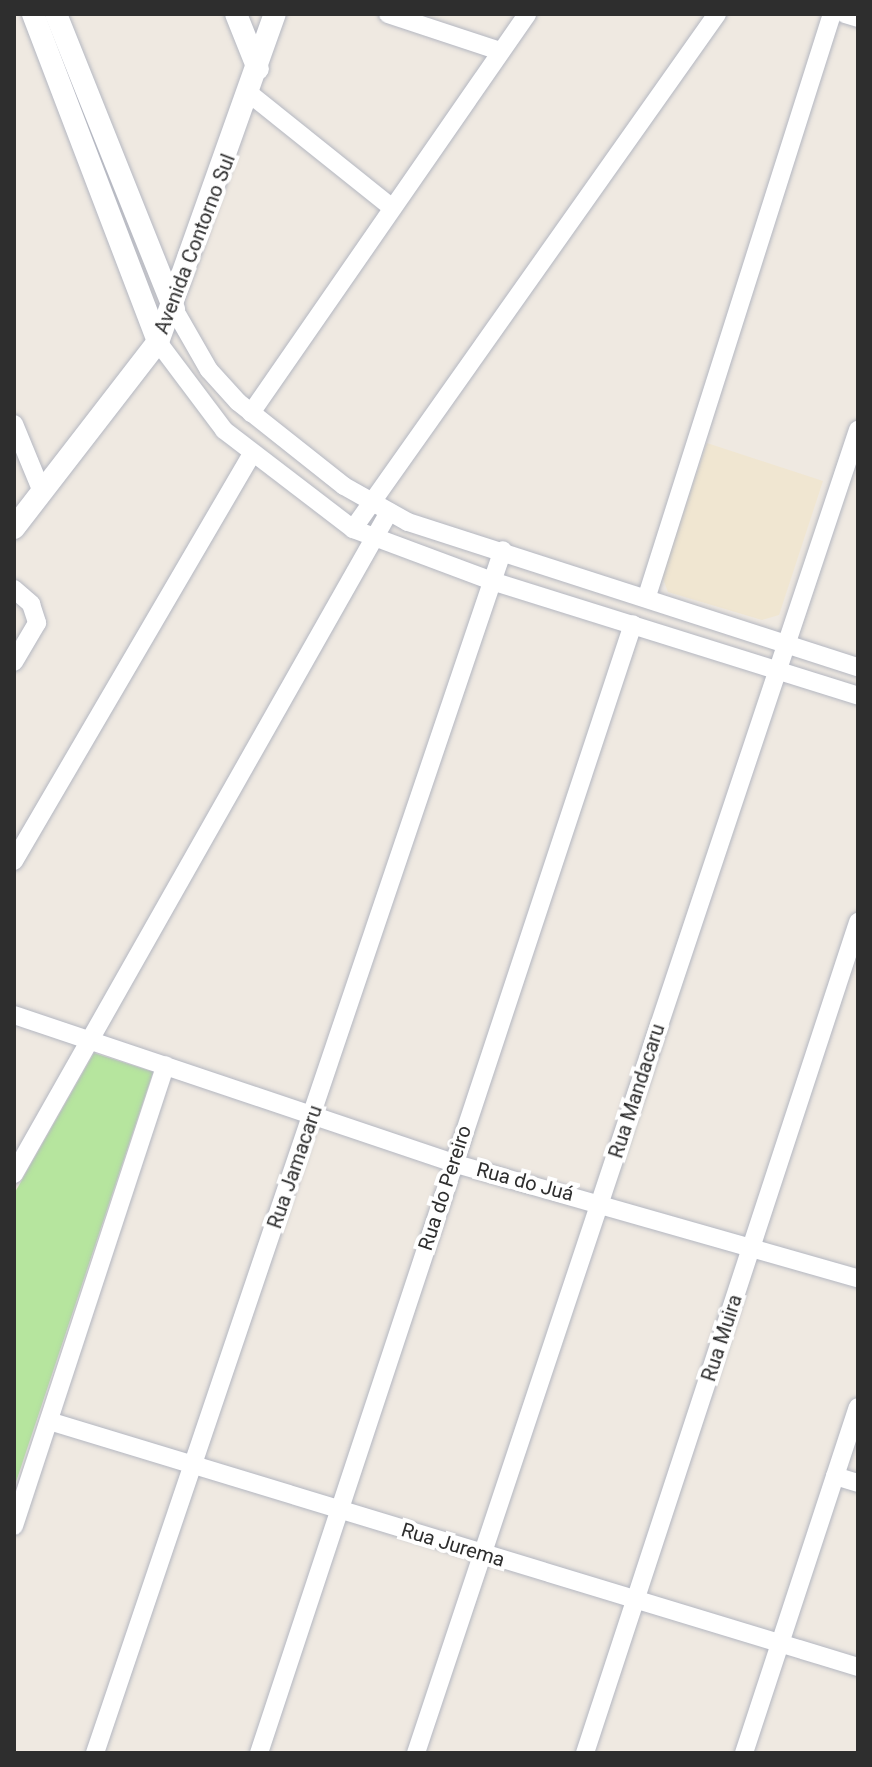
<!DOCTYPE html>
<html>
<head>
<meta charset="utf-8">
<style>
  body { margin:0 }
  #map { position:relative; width:872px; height:1767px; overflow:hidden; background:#efe9e1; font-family:Roboto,sans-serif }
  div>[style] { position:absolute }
  .education>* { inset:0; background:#f0e6d1 }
  .green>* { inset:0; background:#b6e59e }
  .roads { filter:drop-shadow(0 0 2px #b4b7c1) drop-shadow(0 0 2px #b4b7c1) }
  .minor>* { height:18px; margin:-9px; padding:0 9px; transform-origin:9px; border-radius:9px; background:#fff }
  .tertiary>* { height:22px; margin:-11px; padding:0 11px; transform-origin:11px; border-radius:11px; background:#fff }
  span { translate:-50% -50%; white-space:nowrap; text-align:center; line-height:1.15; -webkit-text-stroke:8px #fff; paint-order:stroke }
  .street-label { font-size:20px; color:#2e2e2e }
  .frame { position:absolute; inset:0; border:16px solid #2e2e2e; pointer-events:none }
</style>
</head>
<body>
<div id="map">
  <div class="education">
    <i style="clip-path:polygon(707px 443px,823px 481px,779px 615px,762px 620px,668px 592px,662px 576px)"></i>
  </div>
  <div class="green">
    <i style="clip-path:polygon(94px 1053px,153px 1072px,14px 1488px,14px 1194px)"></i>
  </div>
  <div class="roads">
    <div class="minor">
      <i style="left:388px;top:14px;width:118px;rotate:18.3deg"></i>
      <i style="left:845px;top:14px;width:14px;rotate:17deg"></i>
      <i style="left:250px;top:94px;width:181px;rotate:38.7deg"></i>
      <i style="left:174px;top:309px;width:70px;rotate:60.2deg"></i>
      <i style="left:209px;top:370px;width:43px;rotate:47.8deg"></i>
      <i style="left:238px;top:402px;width:135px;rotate:38.4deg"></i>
      <i style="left:344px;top:486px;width:73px;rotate:29.4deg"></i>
      <i style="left:408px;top:522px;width:473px;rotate:17.9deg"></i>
      <i style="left:158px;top:342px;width:110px;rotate:53.1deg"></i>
      <i style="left:224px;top:430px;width:163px;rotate:37.5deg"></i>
      <i style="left:353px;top:529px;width:148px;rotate:20.5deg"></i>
      <i style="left:492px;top:581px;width:384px;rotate:17.4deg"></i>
      <i style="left:251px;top:413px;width:485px;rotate:-55.3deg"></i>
      <i style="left:14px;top:424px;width:74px;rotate:67.6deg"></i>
      <i style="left:353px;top:529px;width:631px;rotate:-54.75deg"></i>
      <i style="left:14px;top:589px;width:23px;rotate:41deg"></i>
      <i style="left:31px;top:604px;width:20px;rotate:72deg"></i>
      <i style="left:37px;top:623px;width:45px;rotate:120.5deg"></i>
      <i style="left:647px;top:596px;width:611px;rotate:-72.37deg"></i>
      <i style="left:14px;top:861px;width:471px;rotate:-59.7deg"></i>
      <i style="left:14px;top:1015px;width:463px;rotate:18.6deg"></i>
      <i style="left:453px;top:1163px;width:421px;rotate:15.9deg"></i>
      <i style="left:14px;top:1174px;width:761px;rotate:-60.47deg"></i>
      <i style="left:49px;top:1421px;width:846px;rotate:16.91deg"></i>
      <i style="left:835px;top:1476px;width:24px;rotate:17deg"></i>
      <i style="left:14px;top:1526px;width:485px;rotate:-71.8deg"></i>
      <i style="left:95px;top:1753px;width:1270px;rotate:-71.27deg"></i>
      <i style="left:259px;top:1753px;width:1189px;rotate:-71.67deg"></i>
      <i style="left:416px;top:1753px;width:1395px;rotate:-71.53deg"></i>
      <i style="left:585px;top:1753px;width:875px;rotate:-71.81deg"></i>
      <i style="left:744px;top:1753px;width:364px;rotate:-71.8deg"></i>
    </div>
    <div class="tertiary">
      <i style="left:33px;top:14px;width:351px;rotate:69.1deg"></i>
      <i style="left:56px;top:14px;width:318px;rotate:68.2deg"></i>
      <i style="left:236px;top:14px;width:59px;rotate:68.2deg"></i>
      <i style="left:14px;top:528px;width:235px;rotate:-52.3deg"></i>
      <i style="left:158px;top:342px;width:348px;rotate:-70.4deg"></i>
    </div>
  </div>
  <div class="street-label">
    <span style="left:195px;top:244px;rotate:-69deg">Avenida Contorno Sul</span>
    <span style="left:637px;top:1091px;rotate:-72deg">Rua Mandacaru</span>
    <span style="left:295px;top:1167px;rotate:-71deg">Rua Jamacaru</span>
    <span style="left:525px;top:1182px;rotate:15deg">Rua do Juá</span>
    <span style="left:445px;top:1188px;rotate:-72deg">Rua do Pereiro</span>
    <span style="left:722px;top:1338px;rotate:-72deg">Rua Muira</span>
    <span style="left:453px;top:1545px;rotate:17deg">Rua Jurema</span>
  </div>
  <div class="frame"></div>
</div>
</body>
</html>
